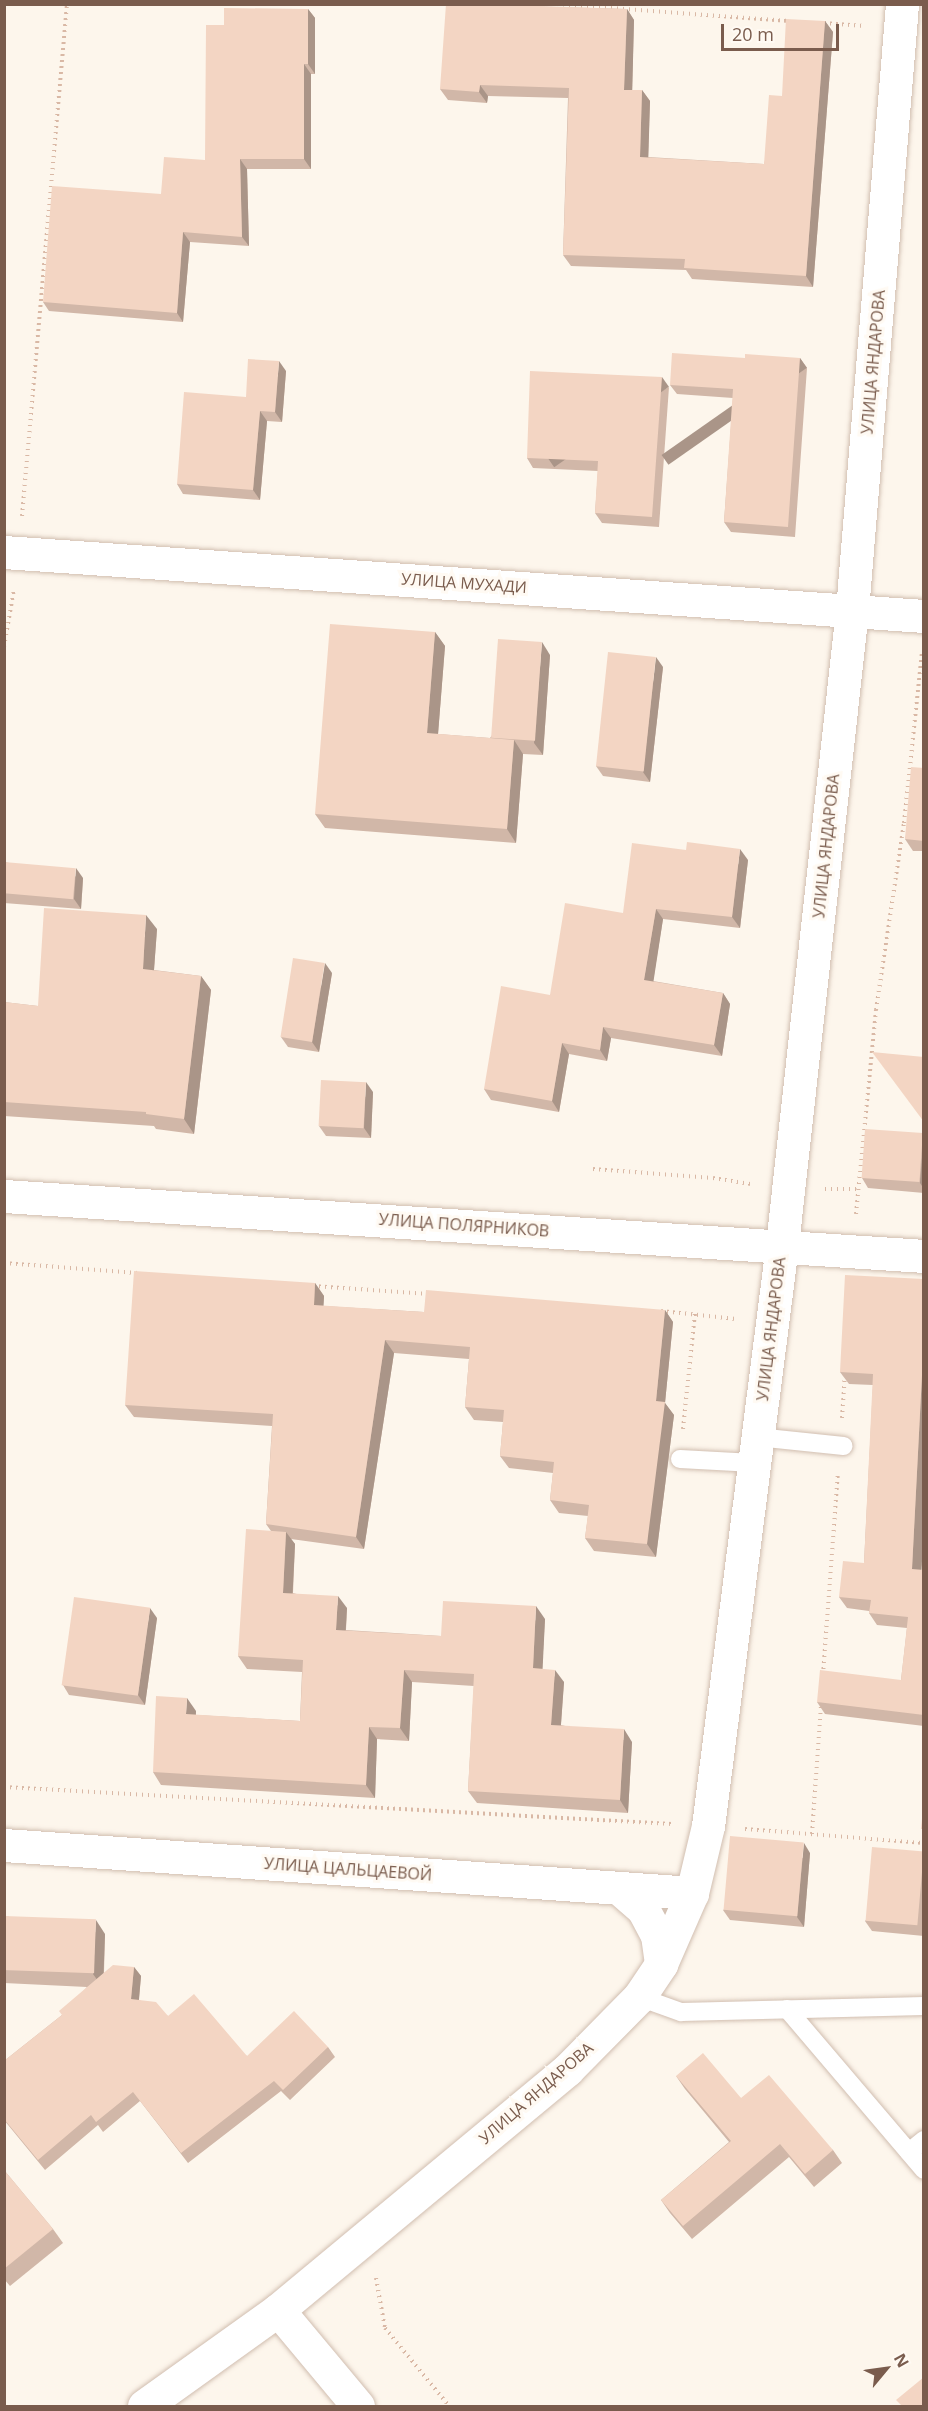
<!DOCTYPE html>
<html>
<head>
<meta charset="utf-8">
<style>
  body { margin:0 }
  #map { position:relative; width:928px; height:2411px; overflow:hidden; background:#fdf6ec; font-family:"Open Sans",sans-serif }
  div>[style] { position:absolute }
  .path>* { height:4px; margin-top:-2px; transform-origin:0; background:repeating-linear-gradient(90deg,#d9b8a5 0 1.5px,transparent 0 6px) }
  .roads { filter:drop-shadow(0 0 2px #d1beb0) drop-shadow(0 0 2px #d1beb0) }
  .lane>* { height:18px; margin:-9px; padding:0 9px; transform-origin:9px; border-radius:9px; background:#fff }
  .street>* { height:33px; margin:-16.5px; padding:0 16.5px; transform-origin:16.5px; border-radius:16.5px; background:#fff }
  .wall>* { inset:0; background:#d1b7a8 }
  .shaded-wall>* { inset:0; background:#aa9588; transform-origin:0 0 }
  .building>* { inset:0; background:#f3d5c3; transform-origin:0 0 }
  span { translate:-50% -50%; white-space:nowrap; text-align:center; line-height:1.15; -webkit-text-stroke:6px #fffaf3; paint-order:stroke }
  .street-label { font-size:16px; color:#7a5c4d }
  .frame { position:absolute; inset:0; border:6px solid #7a5c4d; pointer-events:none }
  .north { position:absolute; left:856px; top:2339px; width:60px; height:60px; -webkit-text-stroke:4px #fffaf3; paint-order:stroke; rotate:61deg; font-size:16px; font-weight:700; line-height:24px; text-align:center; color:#7a5c4d }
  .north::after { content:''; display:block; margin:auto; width:21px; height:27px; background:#7a5c4d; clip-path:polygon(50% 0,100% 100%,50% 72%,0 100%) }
  .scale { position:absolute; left:721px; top:24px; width:118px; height:27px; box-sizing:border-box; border:3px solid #7a5c4d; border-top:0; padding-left:8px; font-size:18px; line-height:21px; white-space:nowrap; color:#7a5c4d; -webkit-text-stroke:4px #fffaf3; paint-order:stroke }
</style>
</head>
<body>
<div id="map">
  <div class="path">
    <i style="left:557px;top:4px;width:233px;rotate:4.2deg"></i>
    <i style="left:824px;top:23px;width:40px;rotate:4.3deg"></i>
    <i style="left:22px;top:516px;width:514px;rotate:-84.98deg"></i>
    <i style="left:4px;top:647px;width:59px;rotate:-80.2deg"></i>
    <i style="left:593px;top:1169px;width:120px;rotate:4.3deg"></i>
    <i style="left:713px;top:1178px;width:39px;rotate:9deg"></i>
    <i style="left:825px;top:1189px;width:32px"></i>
    <i style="left:856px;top:1214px;width:205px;rotate:-84.4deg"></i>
    <i style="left:876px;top:1010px;width:189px;rotate:-81.5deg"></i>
    <i style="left:904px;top:823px;width:171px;rotate:-84deg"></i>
    <i style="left:4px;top:1263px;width:134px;rotate:4.3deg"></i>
    <i style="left:313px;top:1286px;width:116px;rotate:3.9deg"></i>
    <i style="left:661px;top:1311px;width:76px;rotate:6deg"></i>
    <i style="left:842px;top:1418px;width:44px;rotate:-86.1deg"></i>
    <i style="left:683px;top:1429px;width:117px;rotate:-84.1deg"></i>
    <i style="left:823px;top:1675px;width:203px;rotate:-85.8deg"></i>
    <i style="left:4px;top:1787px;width:669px;rotate:3.17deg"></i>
    <i style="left:745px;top:1829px;width:180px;rotate:4.5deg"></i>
    <i style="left:812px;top:1834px;width:128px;rotate:-86deg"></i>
    <i style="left:376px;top:2278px;width:51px;rotate:79.8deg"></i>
    <i style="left:385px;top:2328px;width:101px;rotate:50.6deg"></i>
  </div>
  <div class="roads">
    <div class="lane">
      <i style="left:757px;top:1437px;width:87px;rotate:5.9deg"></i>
      <i style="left:680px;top:1459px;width:74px;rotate:3.1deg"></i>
      <i style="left:639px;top:1997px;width:45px;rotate:19.7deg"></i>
      <i style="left:681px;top:2012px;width:243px;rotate:-1.4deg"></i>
      <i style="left:787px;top:2009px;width:211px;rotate:49.6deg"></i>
      <i style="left:909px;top:2152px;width:19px;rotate:-39deg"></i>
    </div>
    <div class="street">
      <i style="left:4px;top:552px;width:922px;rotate:3.98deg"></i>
      <i style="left:4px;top:1196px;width:922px;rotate:3.73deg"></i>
      <i style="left:4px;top:1845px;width:690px;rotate:3.99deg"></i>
      <i style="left:620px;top:1889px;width:30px;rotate:41deg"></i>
      <i style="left:643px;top:1909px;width:30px;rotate:62deg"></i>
      <i style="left:657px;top:1935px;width:29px;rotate:82deg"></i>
      <i style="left:278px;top:2310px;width:125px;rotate:50.2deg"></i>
      <i style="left:144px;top:2406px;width:165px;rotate:-35.6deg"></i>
      <i style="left:278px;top:2310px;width:376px;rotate:-39.7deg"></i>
      <i style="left:567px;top:2070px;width:103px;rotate:-45.4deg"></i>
      <i style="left:639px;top:1997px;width:40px;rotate:-56deg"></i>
      <i style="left:661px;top:1964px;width:77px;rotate:-66.4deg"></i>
      <i style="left:692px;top:1893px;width:69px;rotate:-76.6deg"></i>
      <i style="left:708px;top:1826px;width:586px;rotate:-82.74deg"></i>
      <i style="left:782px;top:1245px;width:639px;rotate:-83.71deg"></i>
      <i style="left:852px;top:610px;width:608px;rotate:-85.28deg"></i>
    </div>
  </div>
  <div class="wall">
    <i style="clip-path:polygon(485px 5px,627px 9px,634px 20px,632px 90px,642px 90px,650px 101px,648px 157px,764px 164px,782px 96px,825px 21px,833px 32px,813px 287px,692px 279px,686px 270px,571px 266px,563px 255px,568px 98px,488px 96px,487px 103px,448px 100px,440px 89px)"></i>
    <i style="clip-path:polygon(308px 9px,315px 18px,315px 74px,311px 74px,311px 169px,247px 169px,249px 246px,190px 242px,183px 322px,49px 311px,43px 302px,161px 194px,205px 160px,224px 25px)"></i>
    <i style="clip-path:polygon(745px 358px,800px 358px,807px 368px,795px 537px,731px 532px,724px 522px,733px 398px,677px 394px,670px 385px)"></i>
    <i style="clip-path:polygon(286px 371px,282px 422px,267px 421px,260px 500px,183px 494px,177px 484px,246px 397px)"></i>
    <i style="clip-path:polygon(669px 387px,659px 527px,602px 523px,595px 513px,598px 471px,533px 468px,527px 458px)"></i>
    <i style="clip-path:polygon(435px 632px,445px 646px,438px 734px,490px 738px,550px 655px,543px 755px,523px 754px,516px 843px,325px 828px,315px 814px)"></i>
    <i style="clip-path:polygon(663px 667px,650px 782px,603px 776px,596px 766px)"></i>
    <i style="clip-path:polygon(924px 768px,924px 851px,913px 851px,905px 839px)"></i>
    <i style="clip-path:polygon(748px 860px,740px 928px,663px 919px,653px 981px,723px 993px,730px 1004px,722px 1056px,611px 1038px,607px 1061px,569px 1054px,559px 1112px,491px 1100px,484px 1089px,550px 995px,623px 913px)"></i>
    <i style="clip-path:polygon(4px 862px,83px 878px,81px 909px,4px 903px)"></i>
    <i style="clip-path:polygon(157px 929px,154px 970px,201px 976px,211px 990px,194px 1134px,156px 1129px,154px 1126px,4px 1116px,4px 1002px,38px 1006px)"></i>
    <i style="clip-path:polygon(332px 973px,319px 1052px,288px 1047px,281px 1037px)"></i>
    <i style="clip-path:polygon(373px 1092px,371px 1138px,326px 1136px,319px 1126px)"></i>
    <i style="clip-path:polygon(923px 1133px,924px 1193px,868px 1188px,862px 1178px)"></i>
    <i style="clip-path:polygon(924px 1279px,924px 1521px,921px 1570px,924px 1570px,924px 1726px,825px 1714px,817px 1702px,901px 1680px,907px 1628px,877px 1625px,869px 1613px,869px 1611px,847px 1608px,839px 1597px,864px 1563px,873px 1385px,849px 1384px,840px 1372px)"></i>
    <i style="clip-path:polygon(315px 1283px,324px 1296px,323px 1306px,424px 1312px,665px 1310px,673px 1322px,665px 1403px,674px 1415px,656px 1557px,594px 1551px,585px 1538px,588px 1516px,559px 1513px,550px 1500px,553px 1473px,509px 1468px,500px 1456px,503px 1422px,474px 1420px,465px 1407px,469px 1359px,394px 1353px,364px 1549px,291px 1539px,295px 1544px,293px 1593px,347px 1608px,346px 1630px,441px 1636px,545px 1619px,542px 1669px,564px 1682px,561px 1725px,632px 1742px,628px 1813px,477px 1803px,468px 1791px,474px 1686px,412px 1682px,409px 1741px,377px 1739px,375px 1798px,161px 1785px,153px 1772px,196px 1711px,196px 1715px,300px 1721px,302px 1672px,247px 1669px,238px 1656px,271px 1531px,266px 1524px,272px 1426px,134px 1417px,125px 1405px)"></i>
    <i style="clip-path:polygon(157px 1618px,145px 1705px,69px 1695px,63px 1685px)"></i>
    <i style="clip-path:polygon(924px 1852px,924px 1936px,872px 1931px,865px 1921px)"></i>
    <i style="clip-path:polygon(810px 1853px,804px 1927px,730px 1920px,723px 1910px)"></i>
    <i style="clip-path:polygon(4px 1916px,105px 1934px,104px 1973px,134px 1967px,141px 1976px,139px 2000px,168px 2016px,247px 2056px,328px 2047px,335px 2057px,290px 2100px,281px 2091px,188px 2163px,140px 2101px,103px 2132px,98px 2125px,45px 2170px,4px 2120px,4px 2072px,6px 2071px,4px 2070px,4px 2061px,62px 2015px,87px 1987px,4px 1983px)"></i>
    <i style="clip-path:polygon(676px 2076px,741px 2098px,833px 2150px,842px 2163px,814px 2187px,789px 2157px,692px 2239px,670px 2213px,661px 2200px,729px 2142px,685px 2089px)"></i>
    <i style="clip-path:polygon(4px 2170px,53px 2229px,63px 2243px,10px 2286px,4px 2279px)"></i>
  </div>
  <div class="shaded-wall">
    <i style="clip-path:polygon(308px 9px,315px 18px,315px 74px,308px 64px)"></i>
    <i style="clip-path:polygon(627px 9px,634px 20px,632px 100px,624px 90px)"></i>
    <i style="clip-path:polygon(825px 21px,833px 32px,813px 287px,806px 276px)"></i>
    <i style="clip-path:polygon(304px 64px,311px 74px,311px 169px,304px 159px)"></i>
    <i style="clip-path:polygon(480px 85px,488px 96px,487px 103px,479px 92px)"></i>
    <i style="clip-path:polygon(642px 90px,650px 101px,648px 168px,640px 157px)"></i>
    <i style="clip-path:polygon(240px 159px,247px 169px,249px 246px,242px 237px)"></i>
    <i style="clip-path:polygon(183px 232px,190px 242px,183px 322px,177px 313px)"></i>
    <i style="left:800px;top:358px;width:12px;height:169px;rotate:55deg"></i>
    <i style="clip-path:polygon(279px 361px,286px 371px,282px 422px,275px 412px)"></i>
    <i style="left:662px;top:377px;width:12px;height:140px;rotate:55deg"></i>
    <i style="clip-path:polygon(260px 411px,267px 421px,260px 500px,253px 490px)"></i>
    <i style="clip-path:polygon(435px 632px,445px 646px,437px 747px,427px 733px)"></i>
    <i style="clip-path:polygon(542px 642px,550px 655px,543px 755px,534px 743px)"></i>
    <i style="clip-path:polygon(656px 657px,663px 667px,650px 782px,643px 772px)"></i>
    <i style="clip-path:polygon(514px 740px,523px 754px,516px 843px,507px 829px)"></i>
    <i style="clip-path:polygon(740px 849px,748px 860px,740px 928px,732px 917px)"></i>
    <i style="clip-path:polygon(76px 868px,83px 878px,81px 909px,74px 899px)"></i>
    <i style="clip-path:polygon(656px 909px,663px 919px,652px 991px,644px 980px)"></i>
    <i style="clip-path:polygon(146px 915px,157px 929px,153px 983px,143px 969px)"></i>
    <i style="clip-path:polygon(325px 963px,332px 973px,319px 1052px,312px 1042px)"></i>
    <i style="clip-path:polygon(201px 976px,211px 990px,194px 1134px,184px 1119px)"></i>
    <i style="clip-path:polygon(723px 993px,730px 1004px,722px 1056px,714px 1045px)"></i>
    <i style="clip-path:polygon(603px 1027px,611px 1038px,607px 1061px,600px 1050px)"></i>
    <i style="clip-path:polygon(562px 1043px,569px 1054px,559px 1112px,552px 1101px)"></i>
    <i style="clip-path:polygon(366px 1082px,373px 1092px,371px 1138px,364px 1128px)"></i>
    <i style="clip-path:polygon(924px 1133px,924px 1189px,920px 1183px)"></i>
    <i style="clip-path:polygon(315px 1283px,324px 1296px,323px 1318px,314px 1305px)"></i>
    <i style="clip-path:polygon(665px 1310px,673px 1322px,665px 1403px,674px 1415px,656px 1557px,647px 1544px,656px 1401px)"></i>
    <i style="clip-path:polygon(924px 1336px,924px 1521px,921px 1581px,912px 1569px)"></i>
    <i style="clip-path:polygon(385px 1340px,394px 1353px,364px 1549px,356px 1537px)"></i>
    <i style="clip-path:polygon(286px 1532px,295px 1544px,292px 1605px,283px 1593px)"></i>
    <i style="clip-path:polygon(338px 1596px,347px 1608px,345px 1642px,336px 1630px)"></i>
    <i style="clip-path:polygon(536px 1606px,545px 1619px,542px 1681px,533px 1668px)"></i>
    <i style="clip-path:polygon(150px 1608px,157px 1618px,145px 1705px,138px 1695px)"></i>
    <i style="clip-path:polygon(404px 1670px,412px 1682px,409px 1741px,400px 1728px)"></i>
    <i style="clip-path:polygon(555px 1670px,564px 1682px,560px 1737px,551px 1725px)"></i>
    <i style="clip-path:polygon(187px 1698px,196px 1711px,195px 1727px,186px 1714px)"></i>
    <i style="clip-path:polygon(369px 1727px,377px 1739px,375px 1798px,366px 1785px)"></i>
    <i style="clip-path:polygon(624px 1729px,632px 1742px,628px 1813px,620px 1800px)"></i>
    <i style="clip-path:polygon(804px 1843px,810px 1853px,804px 1927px,797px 1917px)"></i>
    <i style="clip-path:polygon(96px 1920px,105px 1934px,103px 1988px,93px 1974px)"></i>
    <i style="clip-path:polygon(134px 1967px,141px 1976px,138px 2009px,131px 1999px)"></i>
  </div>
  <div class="building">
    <i style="clip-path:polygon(446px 4px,478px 4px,627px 9px,624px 90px,642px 90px,640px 157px,764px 164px,769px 95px,782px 96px,786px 19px,825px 21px,806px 276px,684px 268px,685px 259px,563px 255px,569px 88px,480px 85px,479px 92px,440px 89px)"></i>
    <i style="clip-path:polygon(224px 8px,308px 9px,308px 64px,304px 64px,304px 159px,240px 159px,242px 237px,183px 232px,177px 313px,43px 302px,52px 186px,161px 194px,164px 157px,205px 160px,206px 25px,224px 25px)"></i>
    <i style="clip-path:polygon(672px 353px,745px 358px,745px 354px,800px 358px,788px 527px,724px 522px,733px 389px,670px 385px)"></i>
    <i style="clip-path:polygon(248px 359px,279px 361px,275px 412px,260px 411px,253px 490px,177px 484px,184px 392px,246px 397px)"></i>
    <i style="clip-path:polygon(530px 371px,662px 377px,652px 517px,595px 513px,598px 461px,527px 458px)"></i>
    <i style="clip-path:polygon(330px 624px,435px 632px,427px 733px,514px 740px,507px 829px,315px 814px)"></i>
    <i style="left:498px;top:639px;width:44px;height:99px;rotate:4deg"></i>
    <i style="left:608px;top:652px;width:48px;height:115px;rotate:6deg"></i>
    <i style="clip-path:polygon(911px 767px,924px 768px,924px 841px,905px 839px)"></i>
    <i style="clip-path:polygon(687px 842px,740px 849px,732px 917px,656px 909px,644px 980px,723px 993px,714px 1045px,603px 1027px,600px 1050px,562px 1043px,552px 1101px,484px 1089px,501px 986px,550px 995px,565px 903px,623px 913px,632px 843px,686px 850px)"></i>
    <i style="left:4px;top:862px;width:72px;height:31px;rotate:5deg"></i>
    <i style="clip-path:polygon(44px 908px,146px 915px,143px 969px,201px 976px,184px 1119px,146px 1114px,146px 1112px,4px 1102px,4px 1002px,38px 1006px)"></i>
    <i style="left:293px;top:958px;width:32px;height:80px;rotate:9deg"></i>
    <i style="clip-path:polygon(872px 1052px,924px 1057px,924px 1122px)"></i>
    <i style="left:321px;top:1080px;width:45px;height:46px;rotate:3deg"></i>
    <i style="left:865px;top:1129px;width:58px;height:49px;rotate:4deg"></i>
    <i style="clip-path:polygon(134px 1271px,315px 1283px,314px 1305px,424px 1312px,426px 1290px,665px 1310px,656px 1401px,665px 1402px,647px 1544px,585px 1538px,589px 1505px,550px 1500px,554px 1462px,500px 1456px,504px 1410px,465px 1407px,470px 1347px,385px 1340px,356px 1537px,266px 1524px,273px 1414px,125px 1405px)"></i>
    <i style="clip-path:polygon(845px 1275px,924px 1279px,924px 1336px,912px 1569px,924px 1570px,924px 1715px,817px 1702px,820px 1670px,901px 1680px,908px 1617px,869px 1613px,871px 1600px,839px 1597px,843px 1561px,864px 1563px,873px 1374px,840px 1372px)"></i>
    <i style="clip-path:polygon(246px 1529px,286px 1532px,283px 1593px,338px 1596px,336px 1630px,441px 1636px,443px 1601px,536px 1606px,533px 1668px,555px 1670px,551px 1725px,624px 1729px,620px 1800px,468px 1791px,474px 1674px,404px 1670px,400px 1728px,369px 1727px,366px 1785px,153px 1772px,156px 1696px,187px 1698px,186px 1714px,300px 1721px,303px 1660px,238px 1656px)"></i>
    <i style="left:74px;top:1597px;width:77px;height:89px;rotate:8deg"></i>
    <i style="clip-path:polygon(924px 1799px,924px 1829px,921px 1829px)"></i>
    <i style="left:730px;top:1836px;width:74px;height:74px;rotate:5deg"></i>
    <i style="left:872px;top:1847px;width:52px;height:74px;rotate:5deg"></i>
    <i style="left:4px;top:1916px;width:92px;height:54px;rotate:2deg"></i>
    <i style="clip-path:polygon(113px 1965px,134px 1967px,131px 1999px,156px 2002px,168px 2016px,194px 1994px,247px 2056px,294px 2011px,328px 2047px,283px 2090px,274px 2081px,181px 2153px,133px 2092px,96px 2122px,91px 2115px,38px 2160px,4px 2119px,4px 2072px,6px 2071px,4px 2068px,4px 2061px,62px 2015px,59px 2011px)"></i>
    <i style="clip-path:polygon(703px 2053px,741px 2098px,769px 2075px,833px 2150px,805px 2174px,780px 2144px,683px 2226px,661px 2200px,731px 2141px,676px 2076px)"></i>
    <i style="clip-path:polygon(4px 2170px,53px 2229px,4px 2269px)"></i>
    <i style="clip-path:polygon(924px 2377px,924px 2406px,902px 2406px,896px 2400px)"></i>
  </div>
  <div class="street-label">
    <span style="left:873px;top:362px;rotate:-85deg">УЛИЦА ЯНДАРОВА</span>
    <span style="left:464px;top:583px;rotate:4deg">УЛИЦА МУХАДИ</span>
    <span style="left:826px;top:846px;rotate:-84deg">УЛИЦА ЯНДАРОВА</span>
    <span style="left:464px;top:1225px;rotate:4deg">УЛИЦА ПОЛЯРНИКОВ</span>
    <span style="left:771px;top:1329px;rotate:-83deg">УЛИЦА ЯНДАРОВА</span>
    <span style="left:348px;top:1869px;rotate:4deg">УЛИЦА ЦАЛЬЦАЕВОЙ</span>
    <span style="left:536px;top:2093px;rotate:-41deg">УЛИЦА ЯНДАРОВА</span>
  </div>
  <div class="frame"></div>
  <div class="north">N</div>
  <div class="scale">20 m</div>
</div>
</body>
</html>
